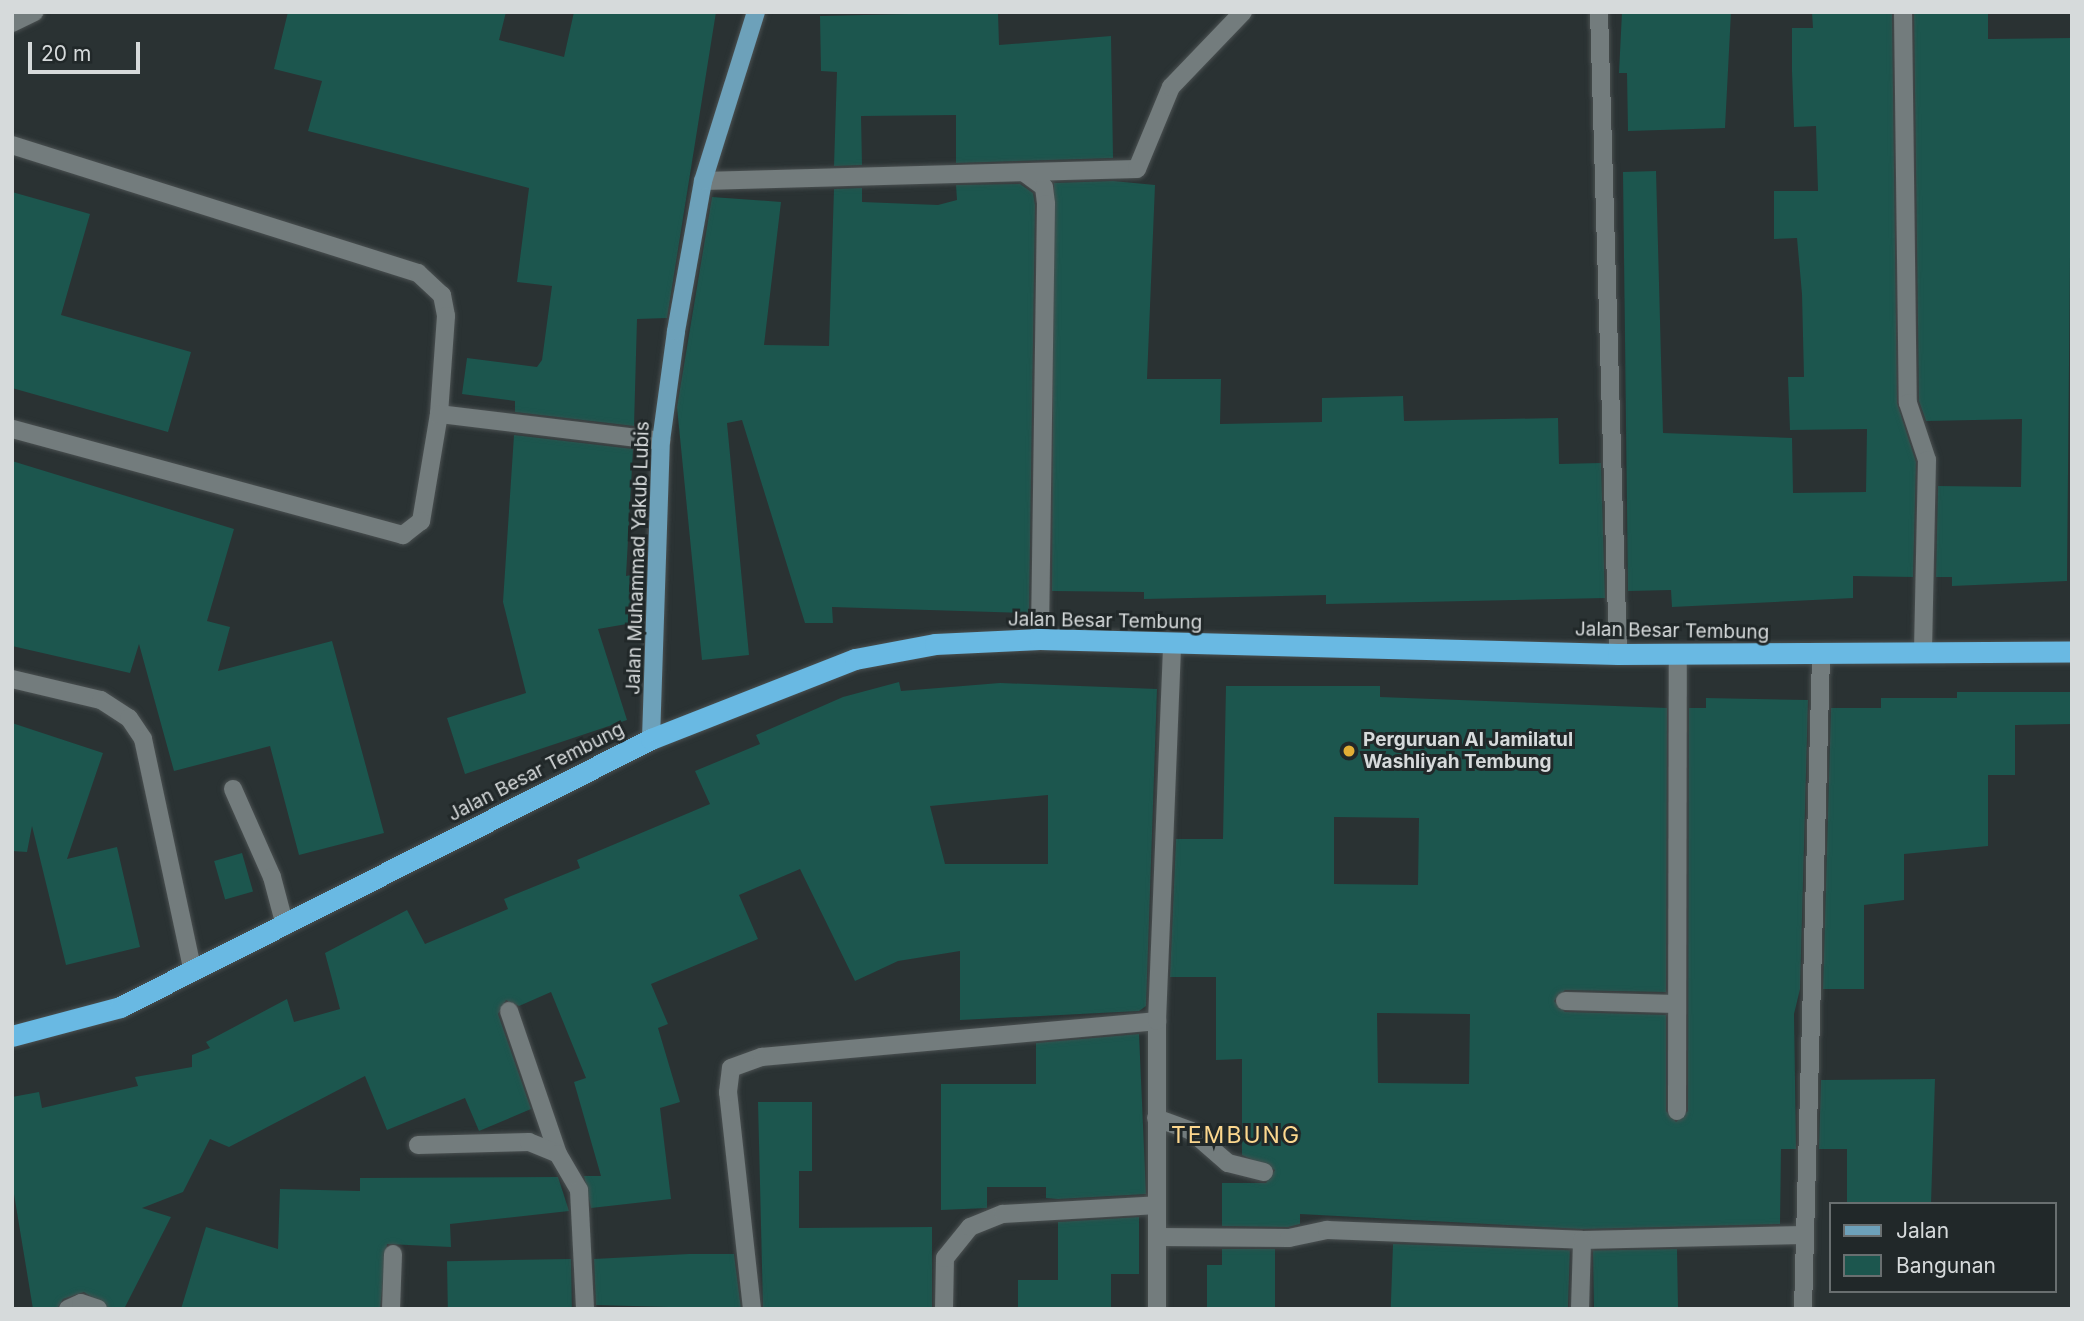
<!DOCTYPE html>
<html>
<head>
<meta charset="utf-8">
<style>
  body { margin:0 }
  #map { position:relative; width:2084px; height:1321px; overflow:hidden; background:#2a3233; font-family:Inter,sans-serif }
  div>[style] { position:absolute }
  .building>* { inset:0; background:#1c564e; transform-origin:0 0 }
  .roads { filter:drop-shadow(0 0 2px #4a5051) drop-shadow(0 0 2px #4a5051) }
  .minor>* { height:18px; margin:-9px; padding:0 9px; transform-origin:9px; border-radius:9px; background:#737c7d }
  .major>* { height:18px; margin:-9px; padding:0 9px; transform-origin:9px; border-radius:9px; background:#6da1ba }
  .highway>* { height:21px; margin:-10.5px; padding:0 10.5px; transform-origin:10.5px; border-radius:10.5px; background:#69b9e3 }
  .dots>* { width:19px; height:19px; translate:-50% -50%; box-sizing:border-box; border:4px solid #212829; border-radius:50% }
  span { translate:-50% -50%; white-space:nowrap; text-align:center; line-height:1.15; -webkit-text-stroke:6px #212829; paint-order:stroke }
  .street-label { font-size:19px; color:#d6dadb }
  .poi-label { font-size:19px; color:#d6dadb; font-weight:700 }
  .left { translate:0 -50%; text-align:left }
  .quarter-label { font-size:23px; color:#fcd78e; letter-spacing:2px }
  .frame { position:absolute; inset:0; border:14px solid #d6dadb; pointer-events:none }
  .legend { position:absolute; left:1829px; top:1202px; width:228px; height:91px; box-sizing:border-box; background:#212829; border:2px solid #696f70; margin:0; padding:9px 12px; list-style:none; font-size:21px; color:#d6dadb }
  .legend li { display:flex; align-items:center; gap:14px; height:35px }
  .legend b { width:35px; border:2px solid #696f70 }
  .scale { position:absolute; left:28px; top:42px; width:112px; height:32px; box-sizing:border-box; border:4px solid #d6dadb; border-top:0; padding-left:9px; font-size:21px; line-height:24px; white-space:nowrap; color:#d6dadb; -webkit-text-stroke:5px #212829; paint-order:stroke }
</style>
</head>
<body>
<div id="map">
  <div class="building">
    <i style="clip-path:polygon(288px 12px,506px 12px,499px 40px,564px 57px,574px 12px,716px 12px,667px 318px,637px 319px,634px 426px,515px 412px,515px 401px,462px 394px,467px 358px,537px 367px,542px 360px,552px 286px,517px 282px,529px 188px,308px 131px,322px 81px,274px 69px)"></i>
    <i style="clip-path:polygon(998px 12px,999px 45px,1111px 36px,1113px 158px,956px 163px,956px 115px,861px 116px,862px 165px,834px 166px,837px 72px,821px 71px,820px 16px)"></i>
    <i style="clip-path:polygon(1622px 12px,1731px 12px,1725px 128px,1628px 131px,1627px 73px,1619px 73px)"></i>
    <i style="clip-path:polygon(1812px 12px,1892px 12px,1897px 403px,1916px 462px,1913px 577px,1853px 576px,1853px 598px,1672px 607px,1671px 590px,1628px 591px,1623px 172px,1656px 171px,1663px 433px,1792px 438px,1793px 493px,1866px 492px,1867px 429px,1790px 430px,1788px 377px,1804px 377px,1802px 294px,1797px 238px,1774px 239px,1774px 191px,1818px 191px,1816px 126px,1794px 127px,1792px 71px,1792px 28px,1813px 28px)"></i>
    <i style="clip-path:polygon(1914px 12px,1988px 12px,1988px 39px,2072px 38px,2067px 581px,1952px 586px,1952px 577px,1936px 577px,1938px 486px,2021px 487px,2022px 419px,1926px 421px,1919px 401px)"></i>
    <i style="clip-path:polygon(1113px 181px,1155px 185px,1147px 379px,1221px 379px,1220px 424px,1322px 422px,1322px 398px,1403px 396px,1404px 421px,1558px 418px,1559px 464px,1601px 463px,1605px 598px,1326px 604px,1326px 595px,1144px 599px,1144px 592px,1052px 591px,1054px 183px)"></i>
    <i style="clip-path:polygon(1020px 184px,1033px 193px,1035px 205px,1029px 613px,832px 607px,833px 623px,805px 623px,742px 420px,727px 423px,749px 655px,702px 660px,677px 407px,712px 197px,781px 202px,764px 345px,829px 346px,834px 189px,862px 188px,862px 202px,938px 205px,957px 200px,956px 185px)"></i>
    <i style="clip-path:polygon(12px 192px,90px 214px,61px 315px,191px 352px,168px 432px,12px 388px)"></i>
    <i style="clip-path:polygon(514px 435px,633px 449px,626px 576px,637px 574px,644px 621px,598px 629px,627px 720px,465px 774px,447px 718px,526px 693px,503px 602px)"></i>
    <i style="clip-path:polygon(12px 461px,234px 529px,207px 621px,230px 627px,218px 671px,332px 641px,384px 833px,299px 855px,270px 746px,174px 771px,139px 644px,130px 673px,12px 646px)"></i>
    <i style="clip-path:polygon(evenodd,899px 682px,901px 691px,1000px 683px,1157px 689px,1146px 1006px,1139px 1011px,960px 1020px,960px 951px,898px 961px,855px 981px,800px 869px,739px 895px,758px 939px,651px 984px,668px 1024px,658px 1028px,680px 1102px,660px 1108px,671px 1199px,591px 1208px,584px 1176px,601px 1176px,574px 1082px,586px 1078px,551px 992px,519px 1006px,506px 1000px,498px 1014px,531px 1109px,479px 1131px,465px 1098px,387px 1130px,365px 1076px,229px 1147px,210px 1139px,183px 1192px,142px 1208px,171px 1217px,124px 1309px,109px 1309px,84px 1292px,63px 1299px,57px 1309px,33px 1309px,12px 1182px,12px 1097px,39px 1092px,42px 1108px,138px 1086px,135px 1077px,192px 1067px,192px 1055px,210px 1048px,206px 1042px,287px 999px,294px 1022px,340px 1009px,325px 953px,407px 910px,425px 944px,508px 909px,504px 899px,580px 868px,577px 860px,710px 804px,695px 771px,760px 744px,756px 735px,843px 697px,899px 682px,1048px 795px,1048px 864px,945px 864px,930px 806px,1048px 795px)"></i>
    <i style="clip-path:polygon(evenodd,1226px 686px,1380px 686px,1380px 697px,1667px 708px,1666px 992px,1565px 990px,1554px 1001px,1565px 1012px,1666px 1015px,1666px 1111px,1676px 1122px,1688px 1111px,1689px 708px,1706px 708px,1706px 698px,1808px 700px,1800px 989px,1794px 1014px,1796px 1149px,1781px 1149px,1780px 1224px,1582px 1229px,1300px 1214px,1300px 1224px,1288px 1227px,1222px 1226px,1222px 1183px,1266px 1183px,1275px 1170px,1242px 1155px,1242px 1059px,1216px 1060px,1216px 977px,1170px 977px,1176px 839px,1223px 839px,1226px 686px,1334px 817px,1419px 818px,1418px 885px,1334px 884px,1334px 817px,1226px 686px,1377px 1013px,1470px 1014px,1469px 1084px,1378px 1083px,1377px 1013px)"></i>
    <i style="clip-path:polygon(1957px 692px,2072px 692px,2072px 724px,2015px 725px,2015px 775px,1988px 775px,1988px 846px,1904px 854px,1904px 900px,1864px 905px,1864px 989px,1823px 989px,1831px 708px,1881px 708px,1881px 698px,1957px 698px)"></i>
    <i style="clip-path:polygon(12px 723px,103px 753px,67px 859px,117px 847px,140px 947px,66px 965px,32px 826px,27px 852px,12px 851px)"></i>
    <i style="left:242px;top:853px;width:40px;height:29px;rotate:74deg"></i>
    <i style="clip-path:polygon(1139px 1034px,1146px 1194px,1058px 1199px,1046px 1198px,1046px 1187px,987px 1187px,987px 1208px,941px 1210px,941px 1084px,1036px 1084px,1036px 1043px)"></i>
    <i style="clip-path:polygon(1935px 1079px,1931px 1204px,1847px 1204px,1847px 1149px,1819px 1149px,1821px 1080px)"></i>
    <i style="clip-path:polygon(758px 1102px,812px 1102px,812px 1171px,799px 1171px,799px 1228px,932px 1227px,932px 1309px,763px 1307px)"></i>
    <i style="clip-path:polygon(558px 1177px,569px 1211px,450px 1224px,451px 1247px,387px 1244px,380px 1309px,181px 1309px,206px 1227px,278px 1249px,280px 1189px,360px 1191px,360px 1178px)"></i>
    <i style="clip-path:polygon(1139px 1217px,1139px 1274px,1111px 1274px,1111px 1309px,1018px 1309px,1018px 1280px,1058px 1280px,1058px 1222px)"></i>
    <i style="left:1393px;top:1244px;width:177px;height:65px;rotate:2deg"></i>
    <i style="clip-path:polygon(1222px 1249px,1275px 1249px,1275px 1309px,1207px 1309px,1207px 1265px,1222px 1265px)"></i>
    <i style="left:1677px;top:1249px;width:60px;height:84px;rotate:89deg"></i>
    <i style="clip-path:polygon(689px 1254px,734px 1254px,741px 1309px,596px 1305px,594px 1259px)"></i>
    <i style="left:571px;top:1259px;width:50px;height:124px;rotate:89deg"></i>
  </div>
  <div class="roads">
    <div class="minor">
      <i style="left:1599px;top:12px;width:642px;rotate:88.3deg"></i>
      <i style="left:1903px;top:12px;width:391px;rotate:89.3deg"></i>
      <i style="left:1908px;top:403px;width:60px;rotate:71.6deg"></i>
      <i style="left:1927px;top:460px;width:189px;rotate:91.2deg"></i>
      <i style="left:12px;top:23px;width:25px;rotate:-26deg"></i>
      <i style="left:12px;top:145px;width:426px;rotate:17.5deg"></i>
      <i style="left:418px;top:273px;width:33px;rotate:43deg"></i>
      <i style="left:442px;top:295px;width:21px;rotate:79deg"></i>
      <i style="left:446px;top:316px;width:98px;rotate:94.1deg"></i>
      <i style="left:439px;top:414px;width:109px;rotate:99.5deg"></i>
      <i style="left:421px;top:521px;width:23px;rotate:142deg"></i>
      <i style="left:403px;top:535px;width:405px;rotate:-164.8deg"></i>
      <i style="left:1026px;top:174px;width:22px;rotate:36deg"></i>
      <i style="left:1044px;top:187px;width:17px;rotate:83deg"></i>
      <i style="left:1046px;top:204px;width:435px;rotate:90.8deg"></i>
      <i style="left:703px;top:181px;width:434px;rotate:-1.6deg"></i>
      <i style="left:1137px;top:169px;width:89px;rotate:-67.5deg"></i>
      <i style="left:1171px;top:87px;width:104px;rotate:-46.2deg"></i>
      <i style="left:439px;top:414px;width:224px;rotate:6.9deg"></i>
      <i style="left:12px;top:679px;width:91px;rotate:13.3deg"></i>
      <i style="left:101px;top:700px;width:33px;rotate:33deg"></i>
      <i style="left:129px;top:718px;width:25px;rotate:56deg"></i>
      <i style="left:143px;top:739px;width:238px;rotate:77.9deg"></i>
      <i style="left:233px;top:789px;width:96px;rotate:66.1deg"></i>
      <i style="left:272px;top:877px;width:51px;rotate:75.1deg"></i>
      <i style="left:1565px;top:1001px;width:111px;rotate:1.5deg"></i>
      <i style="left:509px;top:1011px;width:151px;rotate:71.1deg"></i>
      <i style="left:1677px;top:1111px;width:458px;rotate:-89.9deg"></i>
      <i style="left:1156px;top:1118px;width:37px;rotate:20deg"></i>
      <i style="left:1191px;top:1131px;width:49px;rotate:40.9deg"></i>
      <i style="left:1228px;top:1163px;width:37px;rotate:14deg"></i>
      <i style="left:418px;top:1145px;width:111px;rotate:-1.5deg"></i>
      <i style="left:529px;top:1142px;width:31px;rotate:22deg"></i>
      <i style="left:558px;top:1154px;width:42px;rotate:59.7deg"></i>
      <i style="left:579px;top:1190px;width:119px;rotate:87.1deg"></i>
      <i style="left:1159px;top:1237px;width:130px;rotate:0.4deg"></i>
      <i style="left:1289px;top:1238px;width:39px;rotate:-12deg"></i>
      <i style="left:1327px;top:1230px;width:255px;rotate:2.2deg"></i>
      <i style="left:1582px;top:1240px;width:221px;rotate:-1.3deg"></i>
      <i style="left:68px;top:1309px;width:14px;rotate:-25deg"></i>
      <i style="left:81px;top:1303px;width:18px;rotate:19deg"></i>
      <i style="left:391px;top:1309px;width:55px;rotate:-87.9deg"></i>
      <i style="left:752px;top:1309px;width:218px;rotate:-96.3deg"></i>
      <i style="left:728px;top:1092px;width:24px;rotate:-83deg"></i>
      <i style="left:731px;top:1068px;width:33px;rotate:-20deg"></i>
      <i style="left:762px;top:1057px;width:397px;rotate:-5.2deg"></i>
      <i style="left:944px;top:1309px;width:51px;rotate:-88.9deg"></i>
      <i style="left:945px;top:1258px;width:40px;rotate:-51deg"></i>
      <i style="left:970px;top:1227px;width:35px;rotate:-22deg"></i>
      <i style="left:1003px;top:1214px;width:154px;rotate:-3.3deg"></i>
      <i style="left:1157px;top:1309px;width:288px;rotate:-90deg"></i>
      <i style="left:1157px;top:1021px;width:376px;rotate:-87.7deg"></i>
      <i style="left:1580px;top:1309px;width:69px;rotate:-88.3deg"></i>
      <i style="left:1803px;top:1309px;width:653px;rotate:-88.42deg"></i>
    </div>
    <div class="major">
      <i style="left:651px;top:739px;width:298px;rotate:-88.1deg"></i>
      <i style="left:661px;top:441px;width:111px;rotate:-82.2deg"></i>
      <i style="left:676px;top:331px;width:152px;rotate:-79.8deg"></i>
      <i style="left:703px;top:181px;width:177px;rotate:-72.6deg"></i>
    </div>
    <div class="highway">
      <i style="left:12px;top:1036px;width:112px;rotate:-15deg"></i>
      <i style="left:120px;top:1007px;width:595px;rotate:-26.78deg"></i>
      <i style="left:651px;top:739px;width:219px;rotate:-21.4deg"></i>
      <i style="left:855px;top:659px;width:81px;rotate:-10.6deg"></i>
      <i style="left:935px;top:644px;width:105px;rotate:-2.7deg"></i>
      <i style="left:1040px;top:639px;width:578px;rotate:1.49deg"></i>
      <i style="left:1618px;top:654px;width:454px;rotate:-0.3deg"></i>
    </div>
  </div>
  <div class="dots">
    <i style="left:1349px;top:751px;background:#e3ae35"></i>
  </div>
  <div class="street-label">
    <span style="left:638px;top:558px;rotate:-88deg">Jalan Muhammad Yakub Lubis</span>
    <span style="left:1105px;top:621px;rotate:1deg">Jalan Besar Tembung</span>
    <span style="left:1672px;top:631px;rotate:1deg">Jalan Besar Tembung</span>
    <span style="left:536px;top:772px;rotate:-27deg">Jalan Besar Tembung</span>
  </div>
  <div class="poi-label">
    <span class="left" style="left:1363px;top:751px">Perguruan Al Jamilatul<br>Washliyah Tembung</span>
  </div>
  <div class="quarter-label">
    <span style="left:1236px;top:1135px">TEMBUNG</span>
  </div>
  <div class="frame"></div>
  <ul class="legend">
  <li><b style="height:9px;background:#6da1ba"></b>Jalan</li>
  <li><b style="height:19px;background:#1c564e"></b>Bangunan</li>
  </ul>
  <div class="scale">20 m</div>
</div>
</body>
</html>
